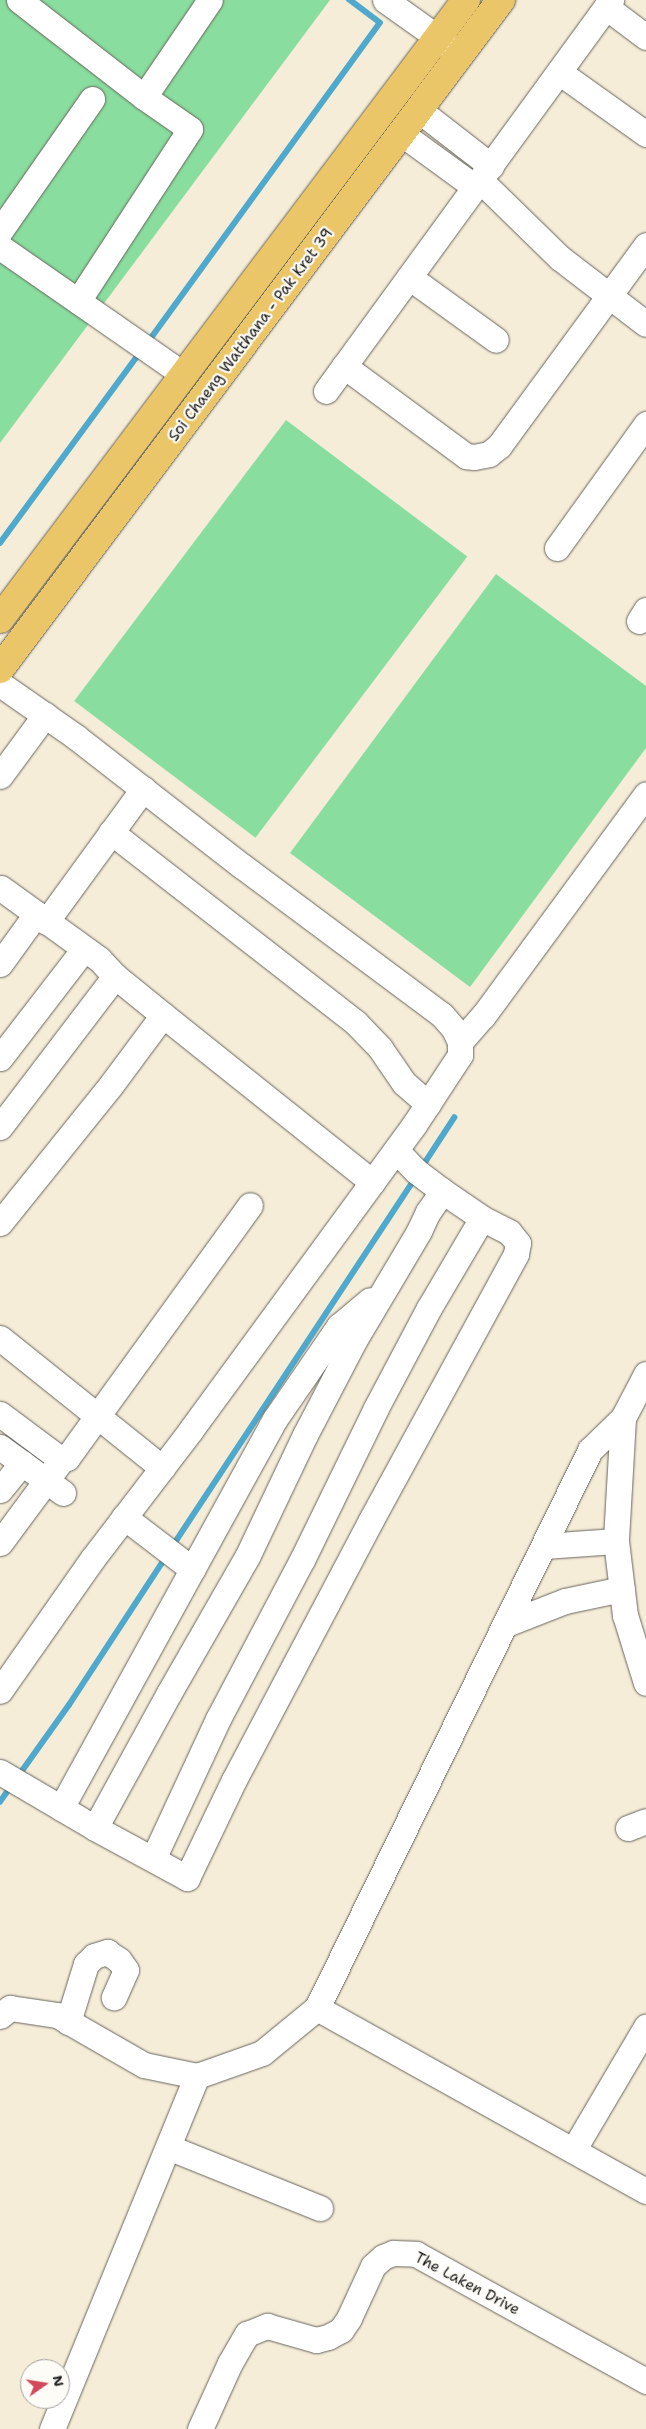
<!DOCTYPE html>
<html>
<head>
<meta charset="utf-8">
<style>
  body { margin:0 }
  #map { position:relative; width:646px; height:2429px; overflow:hidden; background:#f6edd9; font-family:"Shantell Sans",sans-serif }
  div>[style] { position:absolute }
  .green>* { inset:0; background:#89dd9f; transform-origin:0 0 }
  .stream>* { height:5.5px; margin:-2.75px; padding:0 2.75px; transform-origin:2.75px; border-radius:2.75px; background:#4fa9cc }
  .roads { filter:drop-shadow(0 0 1px #68655e) drop-shadow(0 0 1px #68655e) }
  .minor>* { height:25px; margin:-12.5px; padding:0 12.5px; transform-origin:12.5px; border-radius:12.5px; background:#fff }
  .major>* { height:28px; margin:-14px; padding:0 14px; transform-origin:14px; border-radius:14px; background:#ebc669 }
  span { translate:-50% -50%; white-space:nowrap; text-align:center; line-height:1.15; -webkit-text-stroke:4.5px #fdfcf7; paint-order:stroke }
  .street-label { font-size:15px; color:#1c1c1c }
  .north { position:absolute; left:20px; top:2359px; width:50px; height:50px; box-sizing:border-box; background:#fdfcf7; border:1px solid #a3a29f; border-radius:50%; rotate:77deg; font-size:14px; font-weight:700; line-height:20px; text-align:center; color:#1c1c1c }
  .north::after { content:''; display:block; margin:auto; width:18px; height:22px; background:#d1495b; clip-path:polygon(50% 0,100% 100%,50% 72%,0 100%) }
</style>
</head>
<body>
<div id="map">
  <div class="green">
    <i style="clip-path:polygon(0 0,330px 0,0 443px)"></i>
    <i style="left:286px;top:420px;width:227px;height:352px;rotate:37deg"></i>
    <i style="clip-path:polygon(496px 574px,646px 686px,646px 748px,470px 987px,290px 853px)"></i>
  </div>
  <div class="stream">
    <i style="left:148px;top:342px;width:394px;rotate:-54deg"></i>
    <i style="left:380px;top:23px;width:39px;rotate:-143deg"></i>
    <i style="left:0;top:543px;width:238px;rotate:-53.7deg"></i>
    <i style="left:422px;top:1167px;width:59px;rotate:-56.9deg"></i>
    <i style="left:172px;top:1547px;width:443px;rotate:-56.6deg"></i>
    <i style="left:19px;top:1775px;width:86px;rotate:-54.5deg"></i>
    <i style="left:69px;top:1705px;width:177px;rotate:-56.8deg"></i>
    <i style="left:0;top:1802px;width:21px;rotate:-55deg"></i>
  </div>
  <div class="roads">
    <div class="minor">
      <i style="left:19px;top:0;width:158px;rotate:37.8deg"></i>
      <i style="left:385px;top:0;width:85px;rotate:35.4deg"></i>
      <i style="left:606px;top:7px;width:50px;rotate:36.9deg"></i>
      <i style="left:559px;top:72px;width:107px;rotate:35.5deg"></i>
      <i style="left:420px;top:111px;width:90px;rotate:37.8deg"></i>
      <i style="left:402px;top:134px;width:90px;rotate:36deg"></i>
      <i style="left:480px;top:180px;width:112px;rotate:44.3deg"></i>
      <i style="left:560px;top:258px;width:108px;rotate:37.5deg"></i>
      <i style="left:0;top:231px;width:161px;rotate:-55.1deg"></i>
      <i style="left:0;top:247px;width:224px;rotate:34.8deg"></i>
      <i style="left:409px;top:277px;width:107px;rotate:35.9deg"></i>
      <i style="left:78px;top:301px;width:205px;rotate:-56.9deg"></i>
      <i style="left:190px;top:129px;width:56px;rotate:-145.2deg"></i>
      <i style="left:144px;top:97px;width:117px;rotate:-55.8deg"></i>
      <i style="left:344px;top:366px;width:152px;rotate:36.4deg"></i>
      <i style="left:466px;top:456px;width:8px;rotate:7deg"></i>
      <i style="left:474px;top:457px;width:15px;rotate:-11deg"></i>
      <i style="left:489px;top:454px;width:13px;rotate:-39deg"></i>
      <i style="left:499px;top:446px;width:249px;rotate:-53.8deg"></i>
      <i style="left:326px;top:391px;width:484px;rotate:-53.9deg"></i>
      <i style="left:557px;top:548px;width:153px;rotate:-54.3deg"></i>
      <i style="left:639px;top:621px;width:13px;rotate:-58deg"></i>
      <i style="left:0;top:684px;width:93px;rotate:34.9deg"></i>
      <i style="left:76px;top:737px;width:210px;rotate:37.9deg"></i>
      <i style="left:242px;top:866px;width:249px;rotate:36.7deg"></i>
      <i style="left:442px;top:1015px;width:18px;rotate:49deg"></i>
      <i style="left:454px;top:1029px;width:14px;rotate:65deg"></i>
      <i style="left:460px;top:1042px;width:13px;rotate:90deg"></i>
      <i style="left:460px;top:1055px;width:84px;rotate:123.3deg"></i>
      <i style="left:414px;top:1125px;width:378px;rotate:126.2deg"></i>
      <i style="left:191px;top:1430px;width:161px;rotate:127.4deg"></i>
      <i style="left:93px;top:1558px;width:162px;rotate:125deg"></i>
      <i style="left:0;top:776px;width:76px;rotate:-53.6deg"></i>
      <i style="left:111px;top:832px;width:311px;rotate:37.9deg"></i>
      <i style="left:356px;top:1023px;width:35px;rotate:46deg"></i>
      <i style="left:380px;top:1048px;width:42px;rotate:55.6deg"></i>
      <i style="left:404px;top:1083px;width:32px;rotate:41deg"></i>
      <i style="left:46px;top:922px;width:165px;rotate:-53.9deg"></i>
      <i style="left:0;top:964px;width:62px;rotate:-54.2deg"></i>
      <i style="left:163px;top:1015px;width:268px;rotate:38.6deg"></i>
      <i style="left:460px;top:1042px;width:35px;rotate:-49deg"></i>
      <i style="left:483px;top:1016px;width:275px;rotate:-53.7deg"></i>
      <i style="left:0;top:1058px;width:138px;rotate:-52.4deg"></i>
      <i style="left:0;top:1127px;width:190px;rotate:-52.7deg"></i>
      <i style="left:0;top:1223px;width:177px;rotate:-51.2deg"></i>
      <i style="left:111px;top:1085px;width:87px;rotate:-53.4deg"></i>
      <i style="left:163px;top:1015px;width:62px;rotate:-140.9deg"></i>
      <i style="left:115px;top:976px;width:23px;rotate:-133deg"></i>
      <i style="left:99px;top:959px;width:121px;rotate:-144.1deg"></i>
      <i style="left:0;top:1338px;width:208px;rotate:38.7deg"></i>
      <i style="left:646px;top:1374px;width:50px;rotate:117.6deg"></i>
      <i style="left:623px;top:1418px;width:123px;rotate:93.3deg"></i>
      <i style="left:616px;top:1541px;width:75px;rotate:83.1deg"></i>
      <i style="left:625px;top:1615px;width:71px;rotate:72.8deg"></i>
      <i style="left:0;top:1414px;width:74px;rotate:36.7deg"></i>
      <i style="left:59px;top:1458px;width:8px"></i>
      <i style="left:67px;top:1458px;width:312px;rotate:-54.1deg"></i>
      <i style="left:0;top:1447px;width:78px;rotate:36.1deg"></i>
      <i style="left:0;top:1490px;width:35px;rotate:-51deg"></i>
      <i style="left:124px;top:1517px;width:86px;rotate:37.4deg"></i>
      <i style="left:0;top:1543px;width:106px;rotate:-53.5deg"></i>
      <i style="left:544px;top:1546px;width:72px;rotate:-4deg"></i>
      <i style="left:506px;top:1624px;width:63px;rotate:-21.3deg"></i>
      <i style="left:565px;top:1601px;width:58px;rotate:-11.9deg"></i>
      <i style="left:0;top:1772px;width:110px;rotate:30.5deg"></i>
      <i style="left:95px;top:1828px;width:105px;rotate:28.5deg"></i>
      <i style="left:187px;top:1878px;width:109px;rotate:-64.4deg"></i>
      <i style="left:234px;top:1780px;width:294px;rotate:-62.2deg"></i>
      <i style="left:371px;top:1520px;width:303px;rotate:-61.4deg"></i>
      <i style="left:516px;top:1254px;width:11px;rotate:-80deg"></i>
      <i style="left:518px;top:1243px;width:14px;rotate:-129deg"></i>
      <i style="left:509px;top:1232px;width:30px;rotate:-153deg"></i>
      <i style="left:61px;top:1808px;width:444px;rotate:-61.2deg"></i>
      <i style="left:275px;top:1419px;width:113px;rotate:-55.5deg"></i>
      <i style="left:339px;top:1326px;width:40px;rotate:-40deg"></i>
      <i style="left:95px;top:1828px;width:154px;rotate:-61.3deg"></i>
      <i style="left:169px;top:1693px;width:157px;rotate:-60.2deg"></i>
      <i style="left:247px;top:1557px;width:135px;rotate:-64.6deg"></i>
      <i style="left:305px;top:1435px;width:108px;rotate:-62.5deg"></i>
      <i style="left:355px;top:1339px;width:126px;rotate:-59.3deg"></i>
      <i style="left:419px;top:1231px;width:21px;rotate:-65deg"></i>
      <i style="left:428px;top:1212px;width:16px;rotate:-55deg"></i>
      <i style="left:437px;top:1199px;width:10px;rotate:-66deg"></i>
      <i style="left:441px;top:1190px;width:31px;rotate:-143deg"></i>
      <i style="left:416px;top:1171px;width:29px;rotate:-134deg"></i>
      <i style="left:628px;top:1828px;width:19px;rotate:-21deg"></i>
      <i style="left:153px;top:1859px;width:154px;rotate:-65.1deg"></i>
      <i style="left:218px;top:1719px;width:180px;rotate:-62.2deg"></i>
      <i style="left:302px;top:1560px;width:169px;rotate:-64deg"></i>
      <i style="left:376px;top:1408px;width:113px;rotate:-62.1deg"></i>
      <i style="left:429px;top:1308px;width:104px;rotate:-59.5deg"></i>
      <i style="left:482px;top:1218px;width:50px;rotate:-145.7deg"></i>
      <i style="left:317px;top:2008px;width:621px;rotate:-63.93deg"></i>
      <i style="left:590px;top:1450px;width:46px;rotate:-44.1deg"></i>
      <i style="left:0;top:2016px;width:13px;rotate:-39deg"></i>
      <i style="left:10px;top:2008px;width:48px;rotate:8.5deg"></i>
      <i style="left:57px;top:2015px;width:100px;rotate:29.9deg"></i>
      <i style="left:144px;top:2065px;width:54px;rotate:11.7deg"></i>
      <i style="left:197px;top:2076px;width:69px;rotate:-19.5deg"></i>
      <i style="left:262px;top:2053px;width:71px;rotate:-39.3deg"></i>
      <i style="left:317px;top:2008px;width:376px;rotate:29.1deg"></i>
      <i style="left:68px;top:2022px;width:61px;rotate:-72.8deg"></i>
      <i style="left:86px;top:1964px;width:11px;rotate:-45deg"></i>
      <i style="left:94px;top:1956px;width:14px;rotate:-17deg"></i>
      <i style="left:107px;top:1952px;width:14px;rotate:34deg"></i>
      <i style="left:119px;top:1960px;width:12px;rotate:55deg"></i>
      <i style="left:126px;top:1970px;width:30px;rotate:114deg"></i>
      <i style="left:168px;top:2147px;width:164px;rotate:21.9deg"></i>
      <i style="left:574px;top:2149px;width:142px;rotate:-59.5deg"></i>
      <i style="left:52px;top:2429px;width:382px;rotate:-67.7deg"></i>
      <i style="left:200px;top:2429px;width:72px;rotate:-65.6deg"></i>
      <i style="left:230px;top:2363px;width:34px;rotate:-60deg"></i>
      <i style="left:247px;top:2334px;width:22px;rotate:-22deg"></i>
      <i style="left:267px;top:2326px;width:51px;rotate:15.9deg"></i>
      <i style="left:316px;top:2340px;width:12px;rotate:-14deg"></i>
      <i style="left:328px;top:2337px;width:15px;rotate:-28deg"></i>
      <i style="left:341px;top:2330px;width:14px;rotate:-56deg"></i>
      <i style="left:349px;top:2318px;width:57px;rotate:-65.2deg"></i>
      <i style="left:373px;top:2266px;width:13px;rotate:-42deg"></i>
      <i style="left:383px;top:2257px;width:11px;rotate:-22deg"></i>
      <i style="left:393px;top:2253px;width:23px;rotate:2deg"></i>
      <i style="left:416px;top:2254px;width:263px;rotate:28.9deg"></i>
    </div>
    <div class="major">
      <i style="left:0;top:619px;width:775px;rotate:-53.03deg"></i>
      <i style="left:0;top:669px;width:836px;rotate:-53.17deg"></i>
    </div>
  </div>
  <div class="street-label">
    <span style="left:251px;top:335px;rotate:-53deg">Soi Chaeng Watthana - Pak Kret 39</span>
    <span style="left:467px;top:2284px;rotate:28deg">The Laken Drive</span>
  </div>
  <div class="north">N</div>
</div>
</body>
</html>
